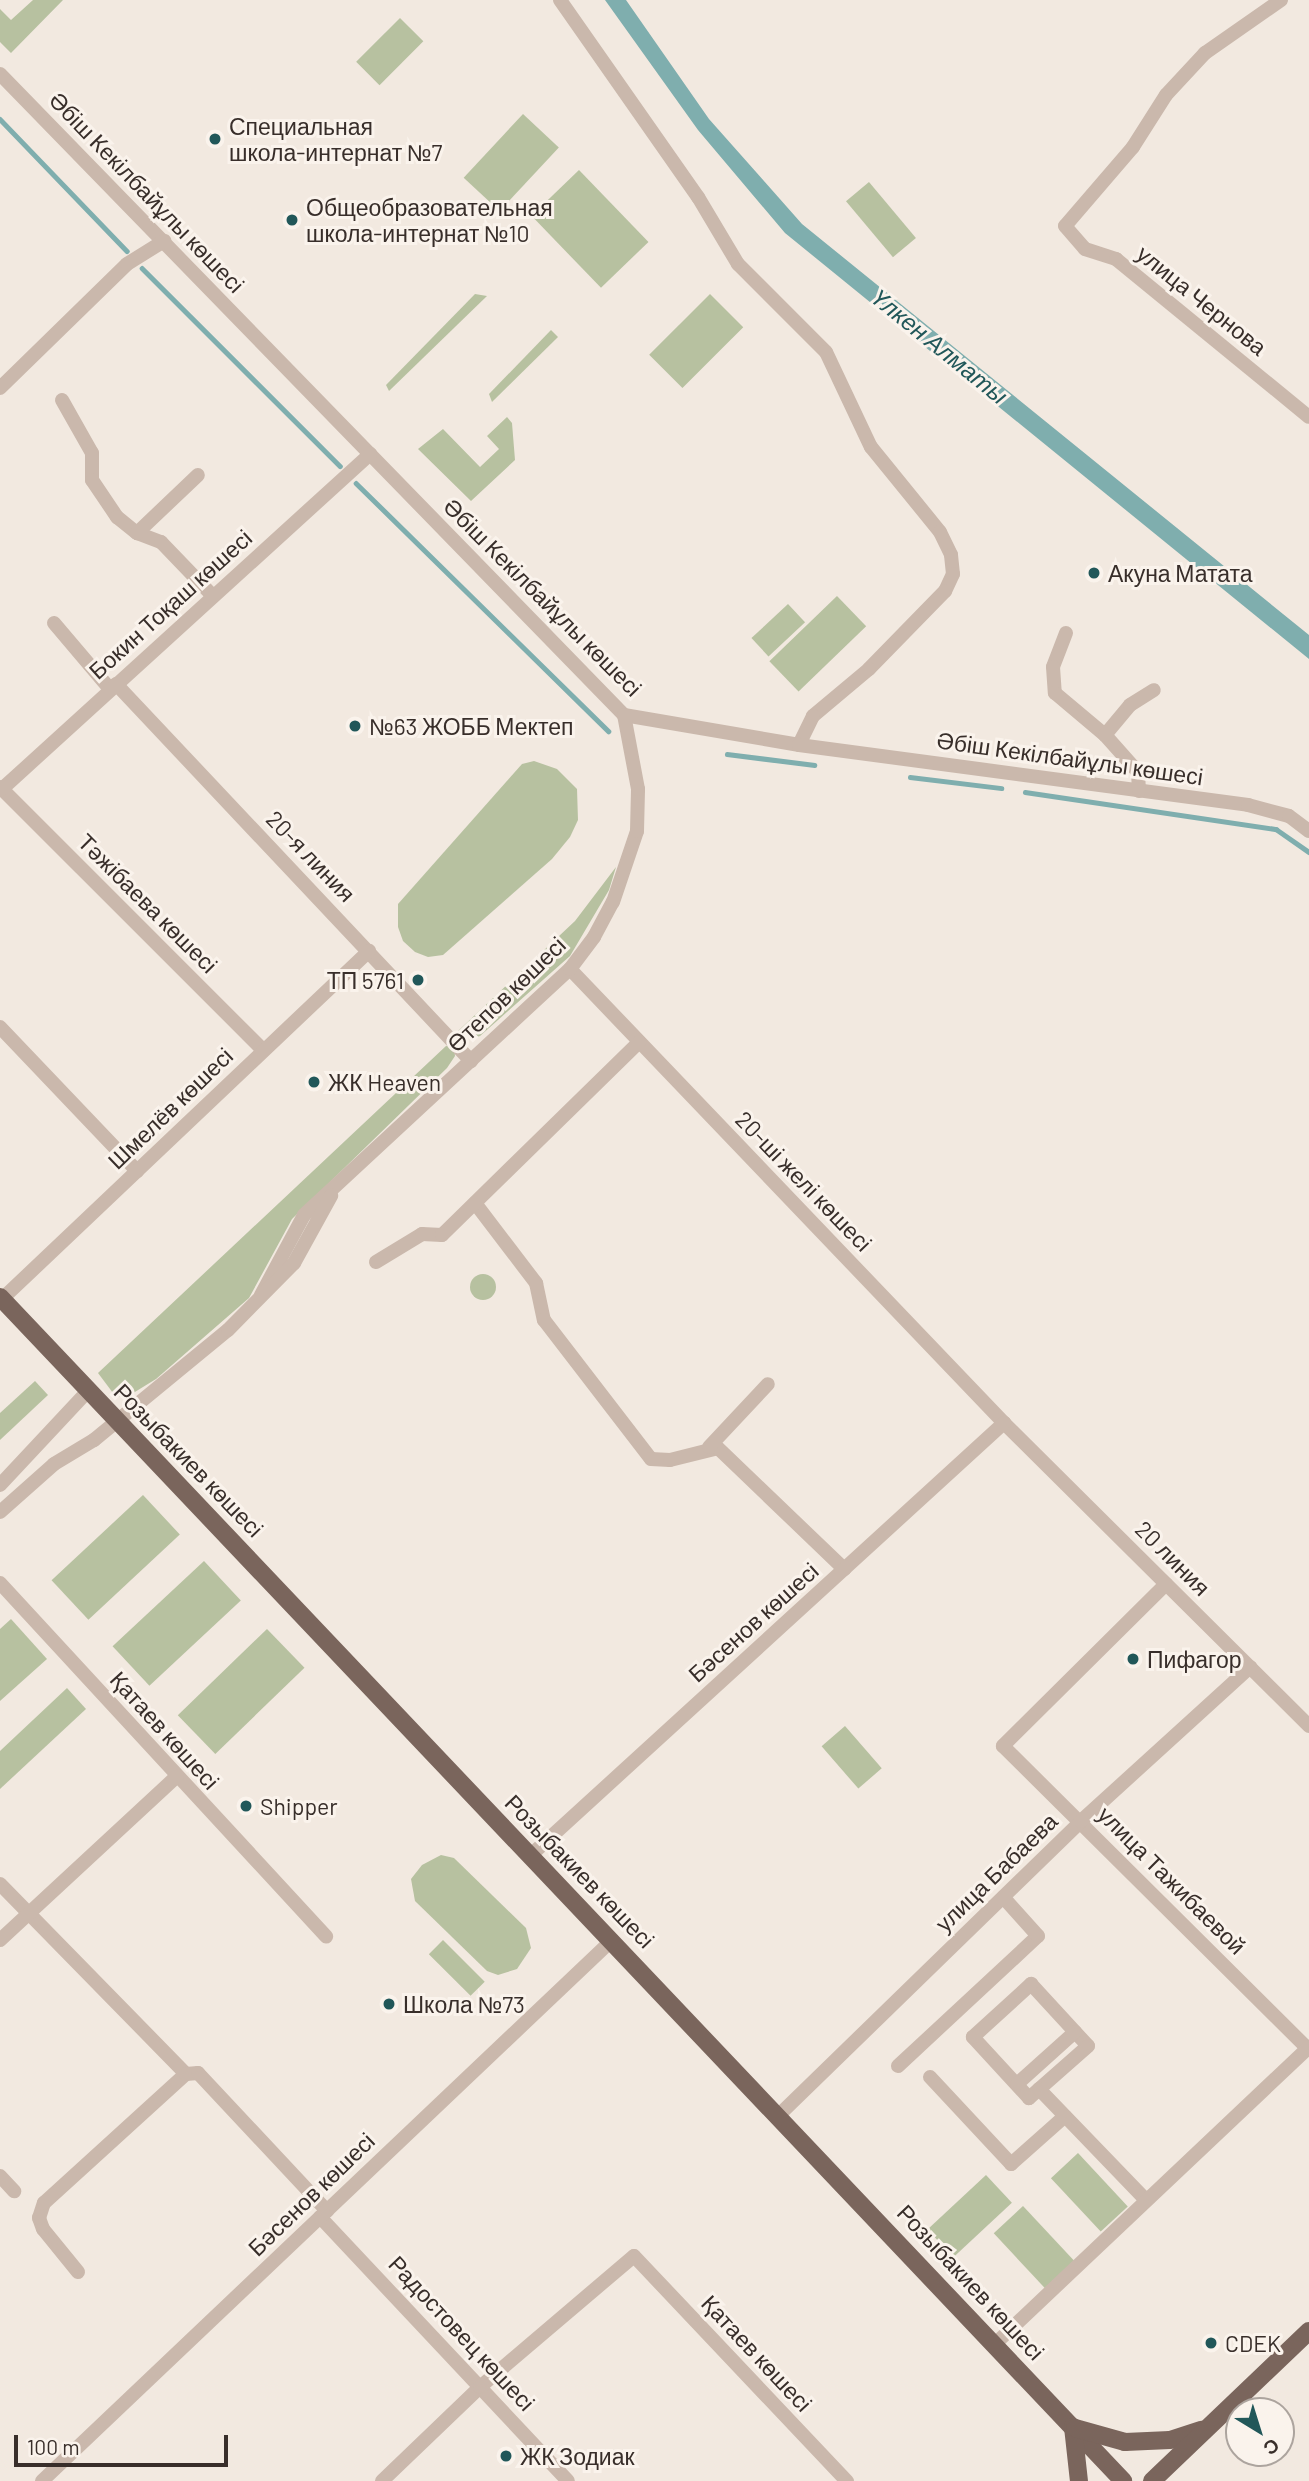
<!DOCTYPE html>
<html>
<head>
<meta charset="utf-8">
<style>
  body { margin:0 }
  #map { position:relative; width:1309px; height:2481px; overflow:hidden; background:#f2e9e0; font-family:Barlow,sans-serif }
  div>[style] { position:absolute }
  .green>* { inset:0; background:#b7c1a0; transform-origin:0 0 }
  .round { border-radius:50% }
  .water>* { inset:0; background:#7faeae }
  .stream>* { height:4.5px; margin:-2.25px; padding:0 2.25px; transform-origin:2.25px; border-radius:2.25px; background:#7faeae }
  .minor>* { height:14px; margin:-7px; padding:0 7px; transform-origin:7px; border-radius:7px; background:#cab8ac }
  .major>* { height:18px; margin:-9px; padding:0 9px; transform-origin:9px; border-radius:9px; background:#7a655c }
  .dots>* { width:19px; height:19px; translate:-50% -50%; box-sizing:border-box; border:4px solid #faf3ec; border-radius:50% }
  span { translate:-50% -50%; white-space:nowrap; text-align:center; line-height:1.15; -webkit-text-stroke:6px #faf3ec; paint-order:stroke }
  .poi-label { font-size:23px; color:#382e2a }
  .left { translate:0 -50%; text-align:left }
  .right { translate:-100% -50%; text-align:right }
  .street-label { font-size:23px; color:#382e2a }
  .water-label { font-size:24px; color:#215759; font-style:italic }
  .north { position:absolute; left:1225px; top:2397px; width:70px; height:70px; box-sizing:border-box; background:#faf3ec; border:2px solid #aca49e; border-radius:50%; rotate:142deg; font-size:19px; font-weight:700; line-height:28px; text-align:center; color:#382e2a }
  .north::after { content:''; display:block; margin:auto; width:24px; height:32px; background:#215759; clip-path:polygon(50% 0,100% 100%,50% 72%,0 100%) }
  .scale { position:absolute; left:14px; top:2435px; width:214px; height:32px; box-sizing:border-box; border:4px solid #382e2a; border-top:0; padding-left:9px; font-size:21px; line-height:24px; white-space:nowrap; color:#382e2a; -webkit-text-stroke:5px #faf3ec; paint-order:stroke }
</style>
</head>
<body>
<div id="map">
  <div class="green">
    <i style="clip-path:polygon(33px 0,63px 0,11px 53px,0 42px,0 9px,11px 20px)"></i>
    <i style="left:400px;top:18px;width:33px;height:62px;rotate:45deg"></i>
    <i style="left:523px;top:114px;width:49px;height:87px;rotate:43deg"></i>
    <i style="left:579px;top:170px;width:100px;height:66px;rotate:46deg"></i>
    <i style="left:869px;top:182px;width:73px;height:30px;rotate:50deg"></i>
    <i style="clip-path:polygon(475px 294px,487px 296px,389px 391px,386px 385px)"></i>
    <i style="left:710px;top:294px;width:47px;height:86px;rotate:45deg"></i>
    <i style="clip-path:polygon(551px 330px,558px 337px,492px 402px,489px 394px)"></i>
    <i style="clip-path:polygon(507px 417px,512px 423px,515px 460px,471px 501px,418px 449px,443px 429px,480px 467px,499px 449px,487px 436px)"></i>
    <i style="left:837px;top:596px;width:42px;height:94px;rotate:46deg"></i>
    <i style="left:788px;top:604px;width:25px;height:50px;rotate:47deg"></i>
    <i style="clip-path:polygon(534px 761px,557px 769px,577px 789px,578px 820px,570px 837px,552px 859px,443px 955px,428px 957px,415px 952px,403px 941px,398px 927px,398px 904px,522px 764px)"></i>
    <i style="clip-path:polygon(616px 867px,609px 890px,570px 956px,480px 1036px,471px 1039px,458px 1031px,575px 921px)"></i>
    <i style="clip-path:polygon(446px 1046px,454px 1047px,455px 1056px,447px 1068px,292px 1219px,249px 1298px,156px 1379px,130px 1395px,116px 1397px,98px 1373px)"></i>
    <i class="round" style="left:470px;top:1274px;width:26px;height:26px"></i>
    <i style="clip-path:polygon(35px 1381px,48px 1395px,0 1440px,0 1413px)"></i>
    <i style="left:143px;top:1495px;width:54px;height:125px;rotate:47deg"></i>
    <i style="left:204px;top:1561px;width:54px;height:125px;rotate:47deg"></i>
    <i style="clip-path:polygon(11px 1619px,47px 1659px,0 1701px,0 1629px)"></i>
    <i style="left:267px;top:1629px;width:54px;height:124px;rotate:46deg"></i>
    <i style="clip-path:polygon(67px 1688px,86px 1709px,0 1789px,0 1751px)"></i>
    <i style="left:845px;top:1726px;width:56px;height:31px;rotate:49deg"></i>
    <i style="clip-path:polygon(441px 1855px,454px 1858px,526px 1928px,531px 1948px,517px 1969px,498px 1975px,487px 1971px,415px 1901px,411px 1879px,422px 1865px)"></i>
    <i style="left:443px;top:1940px;width:59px;height:20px;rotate:45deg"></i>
    <i style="left:1078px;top:2153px;width:73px;height:37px;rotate:47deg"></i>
    <i style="left:986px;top:2175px;width:38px;height:80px;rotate:47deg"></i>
    <i style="left:1023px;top:2206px;width:75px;height:40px;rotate:47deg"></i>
  </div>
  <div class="water">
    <i style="clip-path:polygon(605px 0,626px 0,709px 119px,802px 224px,1309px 635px,1309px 659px,785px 233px,698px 130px)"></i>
  </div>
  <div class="stream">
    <i style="left:0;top:119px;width:183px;rotate:46.1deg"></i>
    <i style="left:142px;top:268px;width:280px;rotate:45deg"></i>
    <i style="left:356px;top:483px;width:354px;rotate:44.5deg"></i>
    <i style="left:727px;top:754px;width:88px;rotate:7.2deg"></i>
    <i style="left:910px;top:777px;width:92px;rotate:6.9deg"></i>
    <i style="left:1025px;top:792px;width:254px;rotate:8.4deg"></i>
    <i style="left:1276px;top:829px;width:40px;rotate:34.9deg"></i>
  </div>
  <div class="minor">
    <i style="left:560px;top:0;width:241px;rotate:55deg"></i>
    <i style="left:698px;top:197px;width:78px;rotate:59.2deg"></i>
    <i style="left:738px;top:264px;width:124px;rotate:45deg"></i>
    <i style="left:826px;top:352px;width:105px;rotate:64.7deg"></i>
    <i style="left:871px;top:447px;width:109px;rotate:50.9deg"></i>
    <i style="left:940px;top:532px;width:25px;rotate:64deg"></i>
    <i style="left:951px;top:555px;width:19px;rotate:84deg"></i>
    <i style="left:953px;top:574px;width:19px;rotate:115deg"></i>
    <i style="left:945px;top:591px;width:109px;rotate:134.3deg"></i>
    <i style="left:869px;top:669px;width:73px;rotate:140deg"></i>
    <i style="left:813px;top:716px;width:32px;rotate:116deg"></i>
    <i style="left:1281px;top:0;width:93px;rotate:145.1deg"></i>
    <i style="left:1205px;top:53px;width:57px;rotate:132.9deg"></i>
    <i style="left:1166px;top:95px;width:62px;rotate:122.4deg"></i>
    <i style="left:1133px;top:147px;width:104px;rotate:130.7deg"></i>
    <i style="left:1065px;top:226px;width:30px;rotate:49deg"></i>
    <i style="left:1085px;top:249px;width:33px;rotate:18deg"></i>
    <i style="left:1116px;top:259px;width:249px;rotate:39.3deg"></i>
    <i style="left:0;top:74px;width:895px;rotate:45.77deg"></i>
    <i style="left:624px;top:715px;width:178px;rotate:9.7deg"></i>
    <i style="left:799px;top:745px;width:453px;rotate:7.6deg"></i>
    <i style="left:1248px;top:805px;width:42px;rotate:15deg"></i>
    <i style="left:1289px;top:816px;width:25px;rotate:37deg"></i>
    <i style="left:0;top:388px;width:177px;rotate:-44.3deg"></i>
    <i style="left:127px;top:264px;width:44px;rotate:-31.9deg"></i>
    <i style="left:62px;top:400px;width:61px;rotate:60.5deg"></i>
    <i style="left:92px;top:453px;width:27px;rotate:90deg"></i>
    <i style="left:92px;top:480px;width:45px;rotate:56deg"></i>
    <i style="left:117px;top:517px;width:26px;rotate:39deg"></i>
    <i style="left:137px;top:533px;width:26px;rotate:21deg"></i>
    <i style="left:161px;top:542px;width:75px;rotate:46.1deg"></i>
    <i style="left:137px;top:533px;width:84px;rotate:-43.6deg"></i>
    <i style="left:54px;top:623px;width:87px;rotate:49.7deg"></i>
    <i style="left:1066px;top:633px;width:36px;rotate:111deg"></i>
    <i style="left:1053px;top:667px;width:26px;rotate:86deg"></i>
    <i style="left:1055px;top:693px;width:65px;rotate:40deg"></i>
    <i style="left:1105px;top:735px;width:50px;rotate:48.3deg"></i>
    <i style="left:1138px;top:772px;width:19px;rotate:87deg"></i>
    <i style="left:116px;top:684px;width:518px;rotate:46.72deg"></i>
    <i style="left:1105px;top:735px;width:39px;rotate:-50deg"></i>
    <i style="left:1130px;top:705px;width:28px;rotate:-32deg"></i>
    <i style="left:0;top:787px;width:372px;rotate:45deg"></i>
    <i style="left:2px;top:789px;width:498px;rotate:-42.3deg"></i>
    <i style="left:570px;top:969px;width:628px;rotate:46.29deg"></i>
    <i style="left:1004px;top:1423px;width:430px;rotate:44.8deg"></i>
    <i style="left:0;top:1027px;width:199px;rotate:46.4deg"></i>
    <i style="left:475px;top:1203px;width:101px;rotate:52.7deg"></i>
    <i style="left:536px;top:1283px;width:38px;rotate:78deg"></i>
    <i style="left:544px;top:1320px;width:175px;rotate:52.4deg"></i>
    <i style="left:651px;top:1459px;width:19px;rotate:3deg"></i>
    <i style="left:670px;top:1460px;width:49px;rotate:-14deg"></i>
    <i style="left:718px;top:1448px;width:175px;rotate:43.8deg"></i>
    <i style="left:376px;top:1262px;width:54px;rotate:-31.3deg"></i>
    <i style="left:422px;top:1234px;width:20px;rotate:3deg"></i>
    <i style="left:442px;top:1235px;width:276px;rotate:-44.4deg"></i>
    <i style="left:261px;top:1295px;width:91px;rotate:-61.7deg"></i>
    <i style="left:304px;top:1215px;width:362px;rotate:-42.8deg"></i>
    <i style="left:570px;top:969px;width:40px;rotate:-53deg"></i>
    <i style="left:594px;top:937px;width:40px;rotate:-62deg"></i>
    <i style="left:613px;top:902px;width:75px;rotate:-71.3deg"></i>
    <i style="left:637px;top:831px;width:42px;rotate:-88.6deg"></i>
    <i style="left:638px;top:789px;width:75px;rotate:-100.7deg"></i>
    <i style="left:2px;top:1299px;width:506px;rotate:-43.48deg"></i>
    <i style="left:709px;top:1447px;width:86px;rotate:-46.9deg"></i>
    <i style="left:0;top:1485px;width:130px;rotate:-46.9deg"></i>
    <i style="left:0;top:1512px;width:72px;rotate:-41.6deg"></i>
    <i style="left:54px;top:1464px;width:47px;rotate:-31deg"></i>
    <i style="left:94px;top:1440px;width:173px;rotate:-39.4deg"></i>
    <i style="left:228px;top:1330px;width:94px;rotate:-45.4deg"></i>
    <i style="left:294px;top:1263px;width:77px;rotate:-61.1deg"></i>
    <i style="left:0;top:1583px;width:481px;rotate:47.3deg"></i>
    <i style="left:1166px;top:1584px;width:230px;rotate:135.2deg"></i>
    <i style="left:1003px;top:1746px;width:429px;rotate:44.8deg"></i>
    <i style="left:531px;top:1855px;width:641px;rotate:-42.41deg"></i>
    <i style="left:0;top:1884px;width:266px;rotate:45.6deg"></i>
    <i style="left:0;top:1940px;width:241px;rotate:-42.8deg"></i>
    <i style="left:1031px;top:1984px;width:84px;rotate:47.4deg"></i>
    <i style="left:1088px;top:2046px;width:79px;rotate:138.6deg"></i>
    <i style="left:1029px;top:2098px;width:83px;rotate:-132.6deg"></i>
    <i style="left:973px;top:2037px;width:79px;rotate:-42.4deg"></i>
    <i style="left:898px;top:2066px;width:191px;rotate:-42.9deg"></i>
    <i style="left:1038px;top:1936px;width:52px;rotate:-131.9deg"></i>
    <i style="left:930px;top:2077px;width:119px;rotate:47deg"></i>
    <i style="left:1011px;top:2164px;width:72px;rotate:-41.6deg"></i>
    <i style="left:1017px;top:2084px;width:78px;rotate:-41.9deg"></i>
    <i style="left:1039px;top:2089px;width:154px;rotate:46.1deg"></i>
    <i style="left:779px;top:2115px;width:421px;rotate:-44.2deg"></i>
    <i style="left:1081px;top:1821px;width:229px;rotate:-42.3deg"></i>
    <i style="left:0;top:2176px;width:21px;rotate:47deg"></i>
    <i style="left:320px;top:2217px;width:362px;rotate:46.8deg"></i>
    <i style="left:78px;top:2272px;width:55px;rotate:-129.1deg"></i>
    <i style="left:43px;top:2229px;width:12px;rotate:-110deg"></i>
    <i style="left:39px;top:2218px;width:16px;rotate:-72deg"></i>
    <i style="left:44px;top:2203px;width:192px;rotate:-42.3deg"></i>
    <i style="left:186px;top:2074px;width:12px;rotate:-5deg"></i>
    <i style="left:198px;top:2073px;width:189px;rotate:46.9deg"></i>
    <i style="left:996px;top:2343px;width:431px;rotate:-43.4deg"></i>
    <i style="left:42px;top:2481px;width:786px;rotate:-43.5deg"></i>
    <i style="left:382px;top:2481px;width:136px;rotate:-43.8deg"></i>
    <i style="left:480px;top:2387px;width:202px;rotate:-40.4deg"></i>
    <i style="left:634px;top:2256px;width:310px;rotate:46.6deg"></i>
  </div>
  <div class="major">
    <i style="left:0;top:1297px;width:1632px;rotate:46.51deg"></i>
    <i style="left:1073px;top:2427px;width:54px;rotate:83.7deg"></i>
    <i style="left:1075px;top:2428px;width:52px;rotate:15.6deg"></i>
    <i style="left:1125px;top:2442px;width:45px;rotate:-2.5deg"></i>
    <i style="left:1170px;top:2440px;width:33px;rotate:-18deg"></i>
    <i style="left:1152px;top:2481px;width:217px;rotate:-43.7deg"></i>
  </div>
  <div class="dots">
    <i style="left:215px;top:139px;background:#215759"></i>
    <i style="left:292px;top:220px;background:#215759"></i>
    <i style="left:1094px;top:573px;background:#215759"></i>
    <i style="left:355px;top:726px;background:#215759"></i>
    <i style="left:418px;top:980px;background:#215759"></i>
    <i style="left:314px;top:1082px;background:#215759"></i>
    <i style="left:1133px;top:1659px;background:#215759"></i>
    <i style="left:246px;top:1806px;background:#215759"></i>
    <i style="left:389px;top:2004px;background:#215759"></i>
    <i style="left:1211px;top:2343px;background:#215759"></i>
    <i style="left:506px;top:2456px;background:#215759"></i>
  </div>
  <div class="poi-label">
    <span class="left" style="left:229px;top:139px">Специальная<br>школа-интернат №7</span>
    <span class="left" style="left:306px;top:220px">Общеобразовательная<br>школа-интернат №10</span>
    <span class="left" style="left:1108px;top:573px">Акуна Матата</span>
    <span class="left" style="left:369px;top:726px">№63 ЖОББ Мектеп</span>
    <span class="right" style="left:404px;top:980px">ТП 5761</span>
    <span class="left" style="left:328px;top:1082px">ЖК Heaven</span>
    <span class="left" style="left:1147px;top:1659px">Пифагор</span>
    <span class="left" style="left:260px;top:1806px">Shipper</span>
    <span class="left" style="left:403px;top:2004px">Школа №73</span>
    <span class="left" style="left:1225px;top:2343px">CDEK</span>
    <span class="left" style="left:520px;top:2456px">ЖК Зодиак</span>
  </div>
  <div class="street-label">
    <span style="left:147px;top:192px;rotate:46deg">Әбіш Кекілбайұлы көшесі</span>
    <span style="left:1202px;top:300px;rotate:39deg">улица Чернова</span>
    <span style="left:543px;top:597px;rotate:45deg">Әбіш Кекілбайұлы көшесі</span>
    <span style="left:170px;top:604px;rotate:-42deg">Бокин Тоқаш көшесі</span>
    <span style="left:1070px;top:758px;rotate:8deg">Әбіш Кекілбайұлы көшесі</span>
    <span style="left:311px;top:856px;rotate:46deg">20-я линия</span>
    <span style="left:148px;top:903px;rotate:45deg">Тәжібаева көшесі</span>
    <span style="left:506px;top:994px;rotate:-44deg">Өтепов көшесі</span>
    <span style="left:170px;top:1108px;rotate:-44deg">Шмелёв көшесі</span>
    <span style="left:804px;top:1181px;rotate:46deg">20-ші желі көшесі</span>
    <span style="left:189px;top:1460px;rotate:46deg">Розыбакиев көшесі</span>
    <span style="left:1173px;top:1558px;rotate:45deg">20 линия</span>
    <span style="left:753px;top:1622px;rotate:-42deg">Бәсенов көшесі</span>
    <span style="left:165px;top:1730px;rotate:48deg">Қатаев көшесі</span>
    <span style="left:580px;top:1871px;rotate:46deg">Розыбакиев көшесі</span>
    <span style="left:996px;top:1872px;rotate:-44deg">улица Бабаева</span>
    <span style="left:1172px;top:1880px;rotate:45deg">улица Тажибаевой</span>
    <span style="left:311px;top:2194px;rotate:-44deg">Бәсенов көшесі</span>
    <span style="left:971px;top:2282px;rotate:47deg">Розыбакиев көшесі</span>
    <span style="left:462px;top:2333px;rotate:47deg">Радостовец көшесі</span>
    <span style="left:757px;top:2353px;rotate:47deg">Қатаев көшесі</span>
  </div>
  <div class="water-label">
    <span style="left:940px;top:346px;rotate:39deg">Үлкен Алматы</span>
  </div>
  <div class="north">С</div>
  <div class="scale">100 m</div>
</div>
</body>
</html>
